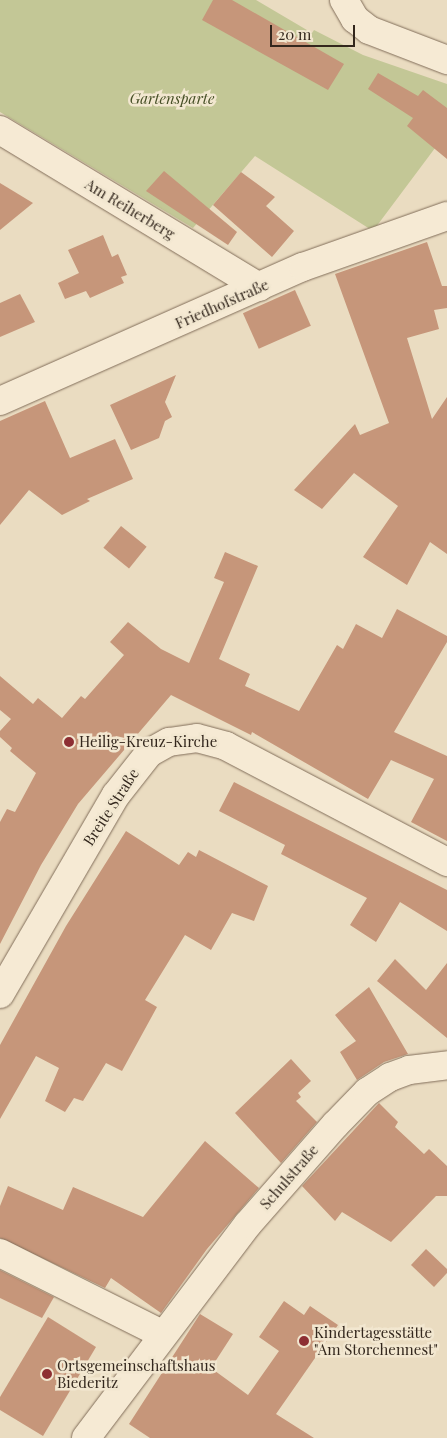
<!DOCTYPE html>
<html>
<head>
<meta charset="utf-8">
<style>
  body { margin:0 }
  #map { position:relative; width:447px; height:1438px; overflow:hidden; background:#eadcc1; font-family:"Playfair Display",serif }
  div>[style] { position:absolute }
  .green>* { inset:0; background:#c3c796 }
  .building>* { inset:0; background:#c6967a; transform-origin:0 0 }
  .roads { filter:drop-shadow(0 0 1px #826e5a) drop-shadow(0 0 1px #826e5a) }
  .minor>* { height:28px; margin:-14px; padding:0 14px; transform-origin:14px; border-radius:14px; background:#f6ead4 }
  .dots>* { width:14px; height:14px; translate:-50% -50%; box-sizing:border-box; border:2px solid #f2e7d0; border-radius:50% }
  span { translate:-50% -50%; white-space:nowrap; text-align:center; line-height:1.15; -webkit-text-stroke:5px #f2e7d0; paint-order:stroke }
  .park-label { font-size:15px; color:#454e25; font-style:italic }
  .street-label { font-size:15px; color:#33271d }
  .poi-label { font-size:15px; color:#33271d }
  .left { translate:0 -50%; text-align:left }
  .scale { position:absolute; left:270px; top:25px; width:85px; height:22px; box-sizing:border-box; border:2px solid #33271d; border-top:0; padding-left:6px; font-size:15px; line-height:18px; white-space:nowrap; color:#33271d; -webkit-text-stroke:4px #f2e7d0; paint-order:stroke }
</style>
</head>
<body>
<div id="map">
  <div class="green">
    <i style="clip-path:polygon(0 0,256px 0,312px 33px,314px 30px,363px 55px,447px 84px,447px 132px,373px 231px,255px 156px,193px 228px,0 112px)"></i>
  </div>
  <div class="building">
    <i style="clip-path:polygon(213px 0,232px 0,344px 64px,328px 90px,202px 20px)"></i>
    <i style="clip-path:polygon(378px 73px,418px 96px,423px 90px,447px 108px,447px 159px,407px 126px,413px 118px,368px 89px)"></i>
    <i style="clip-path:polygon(164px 171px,237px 232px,228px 245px,146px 191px)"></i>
    <i style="clip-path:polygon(241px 172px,275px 197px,266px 206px,294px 231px,272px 257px,213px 205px)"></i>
    <i style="clip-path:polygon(0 183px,33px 203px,0 230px)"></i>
    <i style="clip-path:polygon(103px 235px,112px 257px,118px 254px,127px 275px,121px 277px,124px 283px,90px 298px,86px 291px,65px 299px,58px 283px,79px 273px,68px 250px)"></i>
    <i style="clip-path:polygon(427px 242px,442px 286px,447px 286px,447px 308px,434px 310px,439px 329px,407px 338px,432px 419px,447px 397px,447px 554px,430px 542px,407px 585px,363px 557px,398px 506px,354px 473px,322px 509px,294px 490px,355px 424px,360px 435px,389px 423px,335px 274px)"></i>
    <i style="left:295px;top:290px;width:39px;height:57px;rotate:66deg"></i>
    <i style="clip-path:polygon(20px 294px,35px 322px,0 337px,0 303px)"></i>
    <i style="clip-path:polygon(176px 375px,165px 402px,172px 417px,165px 421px,159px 438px,131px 450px,110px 405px)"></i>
    <i style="clip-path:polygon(45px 401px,70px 458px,115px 439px,133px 479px,87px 499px,90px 501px,62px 515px,29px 490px,0 525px,0 421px)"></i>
    <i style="left:121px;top:526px;width:33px;height:28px;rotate:39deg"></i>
    <i style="clip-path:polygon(225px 552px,258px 566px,219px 659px,250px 674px,245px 686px,299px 711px,337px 645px,343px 649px,356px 624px,382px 638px,397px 609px,447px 636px,447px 642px,394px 732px,447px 756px,447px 841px,411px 822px,434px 779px,391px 760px,368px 799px,252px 732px,251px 735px,171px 695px,78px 804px,41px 865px,0 944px,0 822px,7px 809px,15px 812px,36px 773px,10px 751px,12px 748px,0 737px,0 731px,11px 719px,0 710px,0 676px,33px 704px,38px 698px,62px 718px,81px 696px,85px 699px,124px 655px,110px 642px,128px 622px,161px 649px,189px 663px,224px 582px,214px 578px)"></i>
    <i style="clip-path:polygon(234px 782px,447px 890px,447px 931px,400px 902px,376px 942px,350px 925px,367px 898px,281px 854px,285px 845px,219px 811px)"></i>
    <i style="clip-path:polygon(126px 831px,179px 865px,188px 852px,196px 857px,199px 850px,268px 886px,254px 921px,232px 913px,211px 950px,185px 935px,145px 1000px,157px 1007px,122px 1071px,106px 1063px,83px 1101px,74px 1098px,65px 1112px,45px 1101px,59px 1068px,36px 1056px,0 1119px,0 1045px,66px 926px)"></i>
    <i style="clip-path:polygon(395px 959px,426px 990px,447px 963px,447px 1038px,377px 981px)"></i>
    <i style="clip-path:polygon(369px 987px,408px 1054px,384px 1062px,357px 1080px,340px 1052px,356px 1041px,335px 1015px)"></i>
    <i style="clip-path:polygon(291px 1059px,311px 1081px,298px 1093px,301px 1097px,296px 1101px,317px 1122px,281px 1163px,235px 1113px)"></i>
    <i style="clip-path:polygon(379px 1103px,398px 1122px,395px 1127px,424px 1154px,429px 1149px,447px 1166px,447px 1196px,436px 1196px,391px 1242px,342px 1212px,335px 1221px,302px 1186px)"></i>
    <i style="clip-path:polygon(205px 1141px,259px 1188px,207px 1249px,161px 1313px,111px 1278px,105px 1288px,0 1238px,0 1206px,8px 1186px,63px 1210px,73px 1187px,143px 1217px)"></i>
    <i style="clip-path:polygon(426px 1249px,447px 1269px,447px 1273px,434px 1287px,411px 1265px)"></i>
    <i style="clip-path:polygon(0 1270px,54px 1297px,42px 1318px,0 1298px)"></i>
    <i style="clip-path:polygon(284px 1301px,304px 1315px,310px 1306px,338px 1325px,276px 1414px,314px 1438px,150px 1438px,129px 1424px,200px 1314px,233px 1334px,211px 1368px,248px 1395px,279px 1351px,259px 1337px)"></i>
    <i style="clip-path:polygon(48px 1317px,96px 1347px,43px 1436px,0 1410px,0 1397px)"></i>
  </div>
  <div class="roads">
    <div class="minor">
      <i style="left:344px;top:0;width:22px;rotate:60deg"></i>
      <i style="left:355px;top:19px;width:18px;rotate:38deg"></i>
      <i style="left:369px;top:30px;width:84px;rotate:21deg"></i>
      <i style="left:0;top:130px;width:303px;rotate:31.2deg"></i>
      <i style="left:0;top:401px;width:331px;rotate:-23.9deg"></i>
      <i style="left:303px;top:267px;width:153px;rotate:-19.5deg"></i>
      <i style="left:0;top:994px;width:230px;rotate:-59.8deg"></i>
      <i style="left:116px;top:795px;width:53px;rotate:-51.8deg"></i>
      <i style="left:149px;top:753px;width:23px;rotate:-29deg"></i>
      <i style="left:169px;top:742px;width:28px;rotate:-8deg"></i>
      <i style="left:197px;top:738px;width:30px;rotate:15deg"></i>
      <i style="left:226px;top:746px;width:250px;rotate:27.7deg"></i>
      <i style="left:0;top:1253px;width:181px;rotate:26.6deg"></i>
      <i style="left:86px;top:1438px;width:268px;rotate:-52.9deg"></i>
      <i style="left:248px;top:1224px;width:132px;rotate:-48.7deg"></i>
      <i style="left:335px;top:1125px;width:46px;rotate:-45.9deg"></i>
      <i style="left:367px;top:1092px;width:27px;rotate:-33deg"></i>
      <i style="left:390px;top:1077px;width:20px;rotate:-20deg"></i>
      <i style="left:409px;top:1070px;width:38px;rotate:-7deg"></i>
    </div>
  </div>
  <div class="dots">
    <i style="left:69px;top:742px;background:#8d2f33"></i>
    <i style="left:304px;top:1341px;background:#8d2f33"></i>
    <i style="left:47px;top:1374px;background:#8d2f33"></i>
  </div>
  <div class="park-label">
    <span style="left:172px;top:99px">Gartensparte</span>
  </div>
  <div class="street-label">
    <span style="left:130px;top:209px;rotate:31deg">Am Reiherberg</span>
    <span style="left:222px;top:304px;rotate:-24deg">Friedhofstraße</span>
    <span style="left:111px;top:807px;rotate:-57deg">Breite Straße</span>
    <span style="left:289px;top:1177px;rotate:-49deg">Schulstraße</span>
  </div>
  <div class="poi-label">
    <span class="left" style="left:79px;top:742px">Heilig-Kreuz-Kirche</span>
    <span class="left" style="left:314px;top:1341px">Kindertagesstätte<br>"Am Storchennest"</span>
    <span class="left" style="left:57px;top:1374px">Ortsgemeinschaftshaus<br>Biederitz</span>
  </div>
  <div class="scale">20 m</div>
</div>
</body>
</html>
